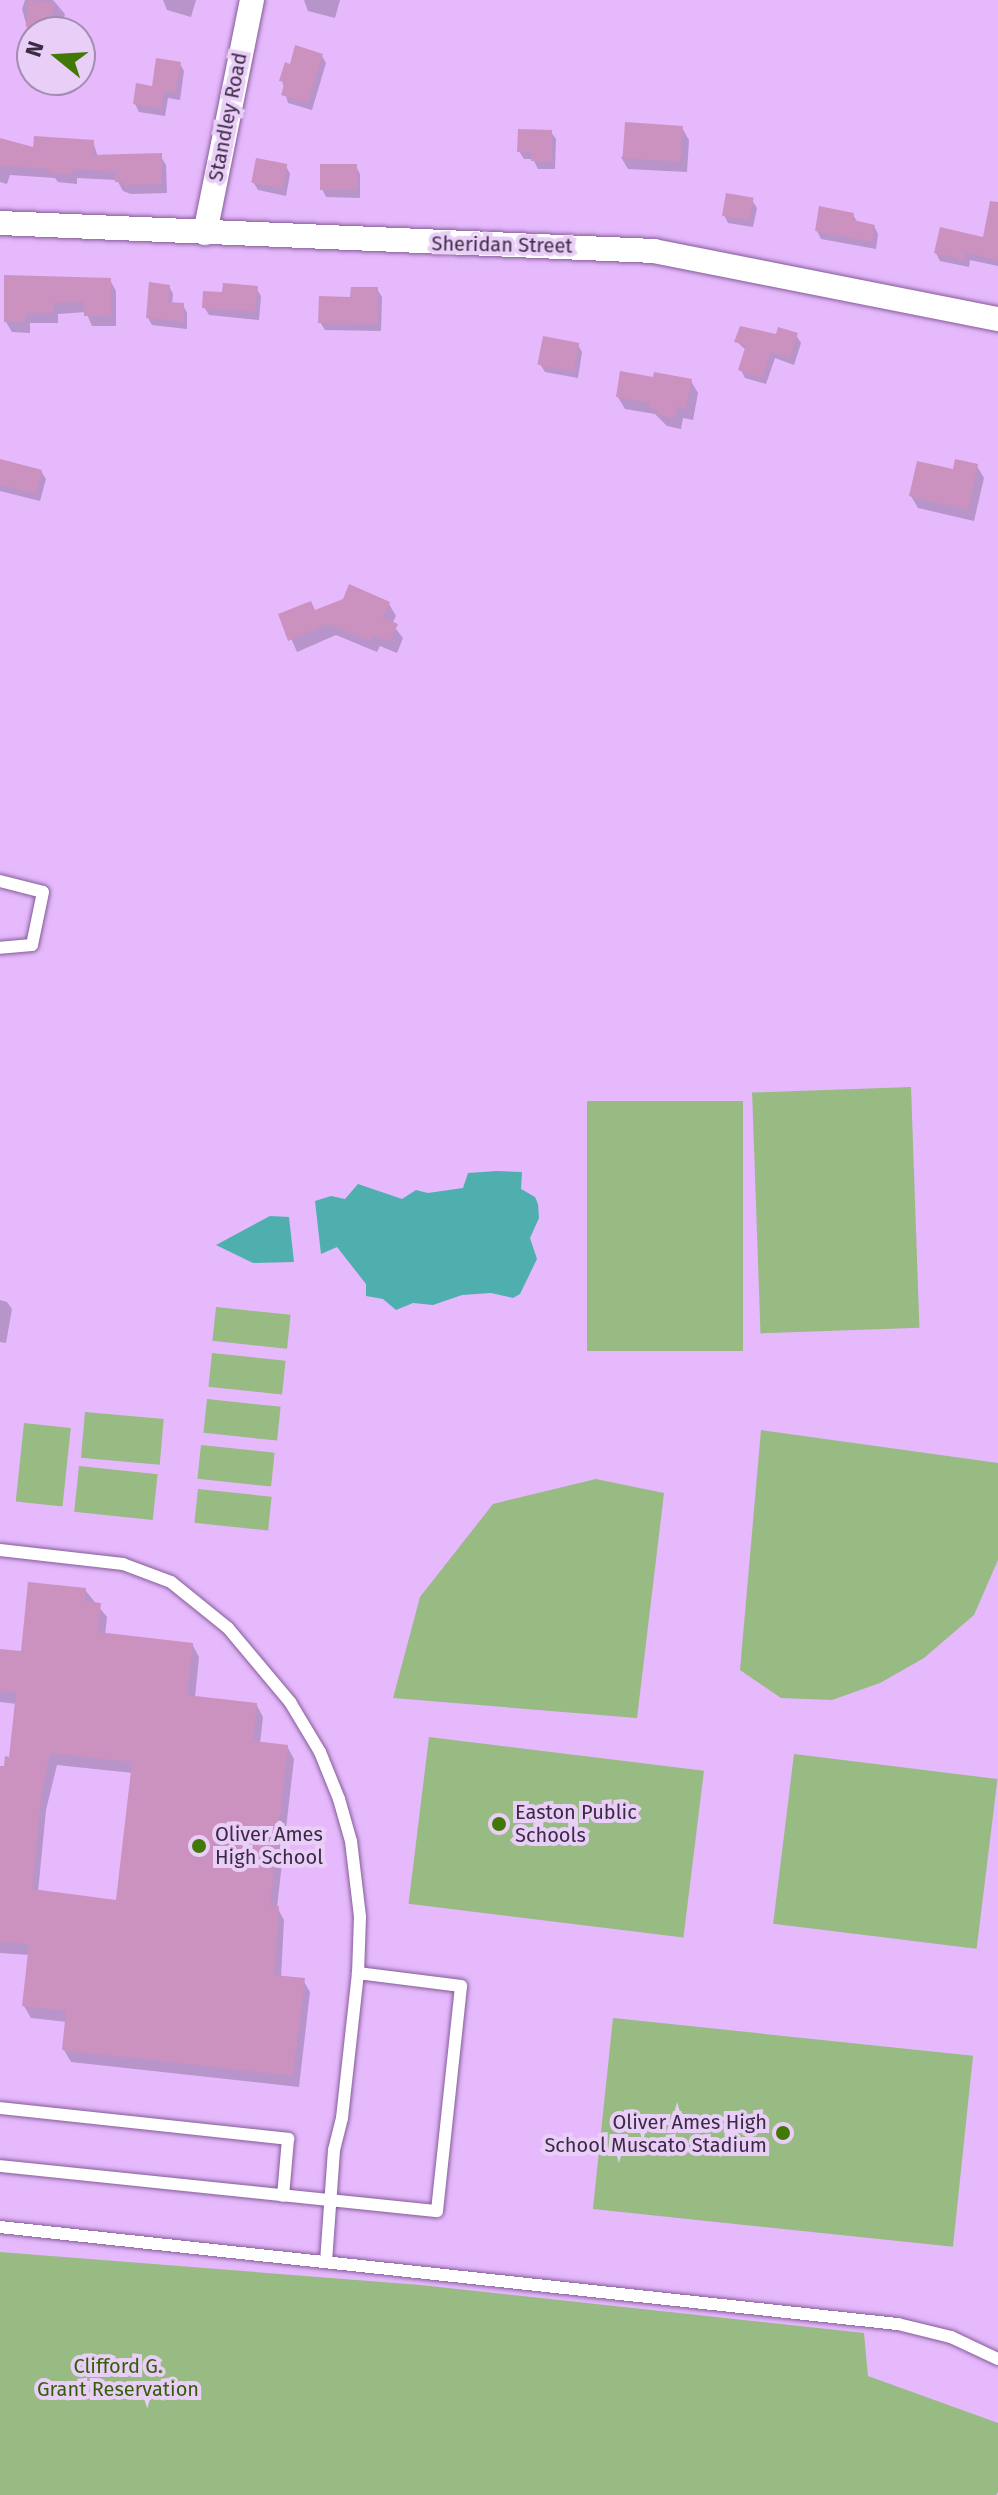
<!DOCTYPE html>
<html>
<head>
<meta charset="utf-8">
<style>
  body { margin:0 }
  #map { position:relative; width:998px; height:2495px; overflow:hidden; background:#e5b9fc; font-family:"Fira Sans",sans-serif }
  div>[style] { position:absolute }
  .green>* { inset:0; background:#98ba83; transform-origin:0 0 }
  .water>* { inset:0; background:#4eafae }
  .shadow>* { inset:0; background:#0003 }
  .building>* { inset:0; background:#cb92bf; transform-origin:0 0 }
  .roads { filter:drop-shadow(0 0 2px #855c99) drop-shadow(0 0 2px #855c99) }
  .lane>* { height:12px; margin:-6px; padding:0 6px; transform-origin:6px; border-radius:6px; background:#fff }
  .street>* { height:24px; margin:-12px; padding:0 12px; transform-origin:12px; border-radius:12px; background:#fff }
  .dots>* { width:22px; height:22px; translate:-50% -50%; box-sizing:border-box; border:4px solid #e9cef7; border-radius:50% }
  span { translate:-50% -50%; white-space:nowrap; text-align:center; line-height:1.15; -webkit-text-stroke:8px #e9cef7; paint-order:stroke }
  .street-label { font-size:20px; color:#3b2a44 }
  .poi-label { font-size:20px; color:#3b2a44 }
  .left { translate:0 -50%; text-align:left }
  .right { translate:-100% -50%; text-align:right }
  .park-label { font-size:20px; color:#335f07 }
  .north { position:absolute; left:16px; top:16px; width:80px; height:80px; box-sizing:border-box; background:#e9cef7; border:2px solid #a38caf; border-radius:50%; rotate:288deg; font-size:22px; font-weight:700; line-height:32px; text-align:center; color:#3b2a44 }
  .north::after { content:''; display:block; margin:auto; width:28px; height:36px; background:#417808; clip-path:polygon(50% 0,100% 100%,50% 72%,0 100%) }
</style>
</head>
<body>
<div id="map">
  <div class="green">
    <i style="left:911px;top:1087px;width:241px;height:159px;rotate:88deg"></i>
    <i style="left:587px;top:1101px;width:156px;height:250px"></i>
    <i style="left:216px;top:1307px;width:75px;height:34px;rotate:6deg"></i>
    <i style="left:212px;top:1353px;width:74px;height:34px;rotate:6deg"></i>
    <i style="left:207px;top:1399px;width:74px;height:34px;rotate:6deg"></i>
    <i style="left:85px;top:1412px;width:79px;height:46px;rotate:5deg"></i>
    <i style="left:24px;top:1423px;width:47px;height:79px;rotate:6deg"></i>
    <i style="clip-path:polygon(761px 1430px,998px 1463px,998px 1560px,974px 1615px,924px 1658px,880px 1683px,832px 1700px,781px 1698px,740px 1670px)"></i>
    <i style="left:201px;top:1445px;width:74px;height:34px;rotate:6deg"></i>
    <i style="left:79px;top:1466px;width:79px;height:46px;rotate:6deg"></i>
    <i style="clip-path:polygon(596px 1479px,664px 1493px,637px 1718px,393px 1698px,420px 1597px,493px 1504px)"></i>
    <i style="left:198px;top:1489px;width:74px;height:34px;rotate:6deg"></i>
    <i style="left:429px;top:1737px;width:277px;height:168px;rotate:7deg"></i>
    <i style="left:794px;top:1754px;width:205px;height:171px;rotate:7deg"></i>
    <i style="left:613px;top:2018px;width:362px;height:192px;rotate:6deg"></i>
    <i style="clip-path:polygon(0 2252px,420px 2285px,864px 2333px,868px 2376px,998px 2423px,998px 2492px,996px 2495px,0 2495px)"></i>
  </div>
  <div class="water">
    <i style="clip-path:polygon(497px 1171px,522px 1172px,521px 1189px,535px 1197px,538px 1204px,539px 1218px,530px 1238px,537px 1259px,520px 1294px,513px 1298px,491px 1293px,462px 1295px,433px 1305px,413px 1303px,396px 1310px,383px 1299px,366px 1296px,366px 1284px,337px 1247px,321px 1254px,315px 1201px,331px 1196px,345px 1199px,358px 1184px,402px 1199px,416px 1190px,428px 1193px,463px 1188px,468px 1173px)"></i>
    <i style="clip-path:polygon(270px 1216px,289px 1217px,294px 1262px,253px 1263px,216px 1245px)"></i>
  </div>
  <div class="shadow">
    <i style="clip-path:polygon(25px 0,53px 0,65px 14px,60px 32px,29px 34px,22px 9px)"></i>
    <i style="clip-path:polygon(163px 0,196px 0,191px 17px,167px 10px)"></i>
    <i style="clip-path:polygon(304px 0,340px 0,335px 18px,308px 11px)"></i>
    <i style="clip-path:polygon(322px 56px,326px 63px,312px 110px,288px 103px,282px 80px,291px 66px)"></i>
    <i style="clip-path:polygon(180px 64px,184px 71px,180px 100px,168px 98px,165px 116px,139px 112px,135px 104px)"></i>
    <i style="clip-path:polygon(682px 128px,689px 140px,687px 172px,628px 169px,621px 157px)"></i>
    <i style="clip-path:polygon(551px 132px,556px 139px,555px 169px,538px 169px,533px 159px,524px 159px,519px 151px)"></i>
    <i style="clip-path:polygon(0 140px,35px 149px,93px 142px,98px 157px,160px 155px,166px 165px,167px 193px,131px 194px,123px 191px,117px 180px,77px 178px,77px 184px,58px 182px,55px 178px,10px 175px,7px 184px,0 182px)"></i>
    <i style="clip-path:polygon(286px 166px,290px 174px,286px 196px,258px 190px,253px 182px)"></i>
    <i style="clip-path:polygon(356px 166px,360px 174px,360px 198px,326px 197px,322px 189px)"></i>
    <i style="clip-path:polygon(752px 200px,757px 208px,753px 227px,728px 223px,724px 215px)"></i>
    <i style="clip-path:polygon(853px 215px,858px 223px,874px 226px,878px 234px,876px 249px,821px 239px,817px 231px)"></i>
    <i style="clip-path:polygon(998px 233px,998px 266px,970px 260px,969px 267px,940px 261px,936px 253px)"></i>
    <i style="clip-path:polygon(6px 277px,110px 280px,116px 291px,116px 326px,92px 326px,86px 312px,58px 314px,58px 323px,30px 323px,30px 333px,12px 332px,6px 322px)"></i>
    <i style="clip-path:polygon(169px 286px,173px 294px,172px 304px,183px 305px,187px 313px,187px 329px,152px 325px,148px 318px)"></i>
    <i style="clip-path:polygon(256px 288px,261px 296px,259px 320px,209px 315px,204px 307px,224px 295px)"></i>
    <i style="clip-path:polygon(377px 289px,382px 297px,381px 331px,325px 330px,320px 322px,352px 299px)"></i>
    <i style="clip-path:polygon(796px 335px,801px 343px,794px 365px,775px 358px,766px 384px,745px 378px,741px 370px,747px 351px,737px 342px)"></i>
    <i style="clip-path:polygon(578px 345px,582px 352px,578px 378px,545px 372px,540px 364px)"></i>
    <i style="clip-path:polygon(655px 380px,691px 381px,698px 393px,693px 420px,683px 418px,681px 429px,667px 426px,655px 414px,625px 409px,618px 397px)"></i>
    <i style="clip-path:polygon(0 461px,41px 471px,46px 479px,40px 501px,0 491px)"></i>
    <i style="clip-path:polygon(977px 466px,984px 478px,974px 521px,918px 508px,911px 496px)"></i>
    <i style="clip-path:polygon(389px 604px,396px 616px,392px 624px,403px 638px,397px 653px,380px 646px,377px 652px,336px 635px,297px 652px,281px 615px)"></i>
    <i style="clip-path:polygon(0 1300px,7px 1302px,12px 1309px,6px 1343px,0 1342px)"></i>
    <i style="clip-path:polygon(evenodd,85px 1590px,107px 1617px,105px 1635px,192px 1644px,199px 1657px,195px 1697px,256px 1704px,263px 1717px,260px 1743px,287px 1746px,294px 1759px,277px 1907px,284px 1920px,281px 1978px,303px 1980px,310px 1992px,299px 2087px,71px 2062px,64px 2050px,67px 2022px,31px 2018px,24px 2006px,30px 1955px,0 1953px,0 1768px,6px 1768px,11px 1759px,17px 1704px,0 1702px,0 1650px,22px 1654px,85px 1590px,57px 1765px,133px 1773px,117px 1902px,38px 1892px,46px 1810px,57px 1765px)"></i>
  </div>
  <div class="building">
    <i style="left:29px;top:0;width:25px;height:27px;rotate:7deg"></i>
    <i style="clip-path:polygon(295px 45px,323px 54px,308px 103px,281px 95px,285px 82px,279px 81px,285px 62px,290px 64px)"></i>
    <i style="clip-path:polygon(156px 58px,181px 62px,176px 93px,164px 91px,161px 109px,133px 104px,136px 83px,152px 86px)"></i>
    <i style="left:625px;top:122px;width:58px;height:36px;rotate:4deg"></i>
    <i style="clip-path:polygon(518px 129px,552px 130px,552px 162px,531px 161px,531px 152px,517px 152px)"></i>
    <i style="clip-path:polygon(34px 136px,94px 140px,93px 155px,162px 153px,162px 184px,124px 185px,124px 182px,115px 182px,115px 172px,73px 169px,72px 175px,50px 173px,50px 169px,0 166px,0 138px,33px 147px)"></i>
    <i style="left:256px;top:158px;width:32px;height:25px;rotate:11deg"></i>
    <i style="left:320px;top:164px;width:37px;height:26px"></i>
    <i style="left:726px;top:193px;width:28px;height:23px;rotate:10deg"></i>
    <i style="clip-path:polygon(990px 201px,998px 202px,998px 260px,966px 253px,965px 260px,934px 253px,940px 227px,983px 237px)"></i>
    <i style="clip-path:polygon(819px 206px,854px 213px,853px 220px,875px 225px,872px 242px,815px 231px)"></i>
    <i style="clip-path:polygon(4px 275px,111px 278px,111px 316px,84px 316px,84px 302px,53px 303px,53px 313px,25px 313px,25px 322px,4px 322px)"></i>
    <i style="clip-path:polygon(149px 282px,170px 285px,168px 302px,184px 303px,184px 322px,146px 318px)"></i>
    <i style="clip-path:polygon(223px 283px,258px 286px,255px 312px,202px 308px,203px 291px,222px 292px)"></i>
    <i style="clip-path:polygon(351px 287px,378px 287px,378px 324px,318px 323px,319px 296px,350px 297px)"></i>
    <i style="clip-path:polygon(740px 326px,776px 334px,778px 327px,798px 333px,790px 358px,771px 352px,762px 378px,738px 370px,746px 345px,734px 342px)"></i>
    <i style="left:543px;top:336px;width:37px;height:29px;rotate:11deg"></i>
    <i style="clip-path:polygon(620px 371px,653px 377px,654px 372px,692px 379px,686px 409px,677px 407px,675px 418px,657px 415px,658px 410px,649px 408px,650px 403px,616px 397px)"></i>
    <i style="clip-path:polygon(0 459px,42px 470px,36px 494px,0 485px)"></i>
    <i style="clip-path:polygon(955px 459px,978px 464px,968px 510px,909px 496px,917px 461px,953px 469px)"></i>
    <i style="clip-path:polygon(349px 584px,390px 602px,383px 618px,398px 624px,390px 642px,373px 635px,370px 641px,328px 624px,288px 641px,278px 614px,311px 601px,315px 610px,343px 599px)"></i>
    <i style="clip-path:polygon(evenodd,28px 1582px,86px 1588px,85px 1601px,101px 1603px,98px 1632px,193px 1643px,187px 1695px,257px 1703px,253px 1741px,288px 1745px,270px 1905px,279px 1906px,274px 1975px,305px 1978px,293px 2076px,62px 2050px,66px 2011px,22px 2006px,29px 1944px,0 1942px,0 1766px,4px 1766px,5px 1756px,9px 1757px,16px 1693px,0 1691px,0 1649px,21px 1651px,28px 1582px,50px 1753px,132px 1762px,116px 1900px,32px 1889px,41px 1797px,50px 1753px)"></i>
  </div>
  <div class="roads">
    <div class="lane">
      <i style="left:0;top:881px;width:44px;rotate:14.3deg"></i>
      <i style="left:43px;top:892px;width:54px;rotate:101.7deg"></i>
      <i style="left:32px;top:945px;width:32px;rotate:175deg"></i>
      <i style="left:0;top:1550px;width:124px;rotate:6.5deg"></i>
      <i style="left:123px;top:1564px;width:51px;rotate:20.6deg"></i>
      <i style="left:171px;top:1582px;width:73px;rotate:38.9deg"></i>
      <i style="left:228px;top:1628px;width:97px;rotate:50deg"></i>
      <i style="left:290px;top:1702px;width:58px;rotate:59deg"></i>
      <i style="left:320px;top:1752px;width:51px;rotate:68deg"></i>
      <i style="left:339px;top:1799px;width:44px;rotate:74.1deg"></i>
      <i style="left:351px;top:1841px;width:77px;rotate:83.2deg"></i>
      <i style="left:360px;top:1917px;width:56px;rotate:92deg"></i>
      <i style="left:358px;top:1973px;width:146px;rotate:96.3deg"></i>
      <i style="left:342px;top:2118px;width:33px;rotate:104deg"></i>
      <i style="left:334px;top:2150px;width:112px;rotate:94.1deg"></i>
      <i style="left:0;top:2108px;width:290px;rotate:6.1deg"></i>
      <i style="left:288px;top:2139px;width:57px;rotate:95deg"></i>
      <i style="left:0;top:2166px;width:439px;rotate:5.9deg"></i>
      <i style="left:437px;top:2211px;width:226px;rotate:-83.9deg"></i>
      <i style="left:461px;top:1986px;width:104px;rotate:-172.8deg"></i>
      <i style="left:0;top:2227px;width:903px;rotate:6.17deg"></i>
      <i style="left:898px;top:2324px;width:55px;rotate:13.8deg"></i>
      <i style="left:951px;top:2337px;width:52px;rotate:25.1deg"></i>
    </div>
    <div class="street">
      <i style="left:0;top:223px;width:655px;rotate:2.45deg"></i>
      <i style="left:654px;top:251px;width:351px;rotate:11.2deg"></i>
      <i style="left:205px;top:233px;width:238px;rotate:-78.6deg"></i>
    </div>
  </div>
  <div class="dots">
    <i style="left:499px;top:1824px;background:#417808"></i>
    <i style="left:199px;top:1846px;background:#417808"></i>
    <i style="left:783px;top:2133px;background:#417808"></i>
  </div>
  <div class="street-label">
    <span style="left:228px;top:117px;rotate:-79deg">Standley Road</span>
    <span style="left:502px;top:245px;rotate:1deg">Sheridan Street</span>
  </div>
  <div class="poi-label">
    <span class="left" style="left:515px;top:1824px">Easton Public<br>Schools</span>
    <span class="left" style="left:215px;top:1846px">Oliver Ames<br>High School</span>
    <span class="right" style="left:767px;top:2134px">Oliver Ames High<br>School Muscato Stadium</span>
  </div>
  <div class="park-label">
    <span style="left:118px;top:2378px">Clifford G.<br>Grant Reservation</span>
  </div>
  <div class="north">N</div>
</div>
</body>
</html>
